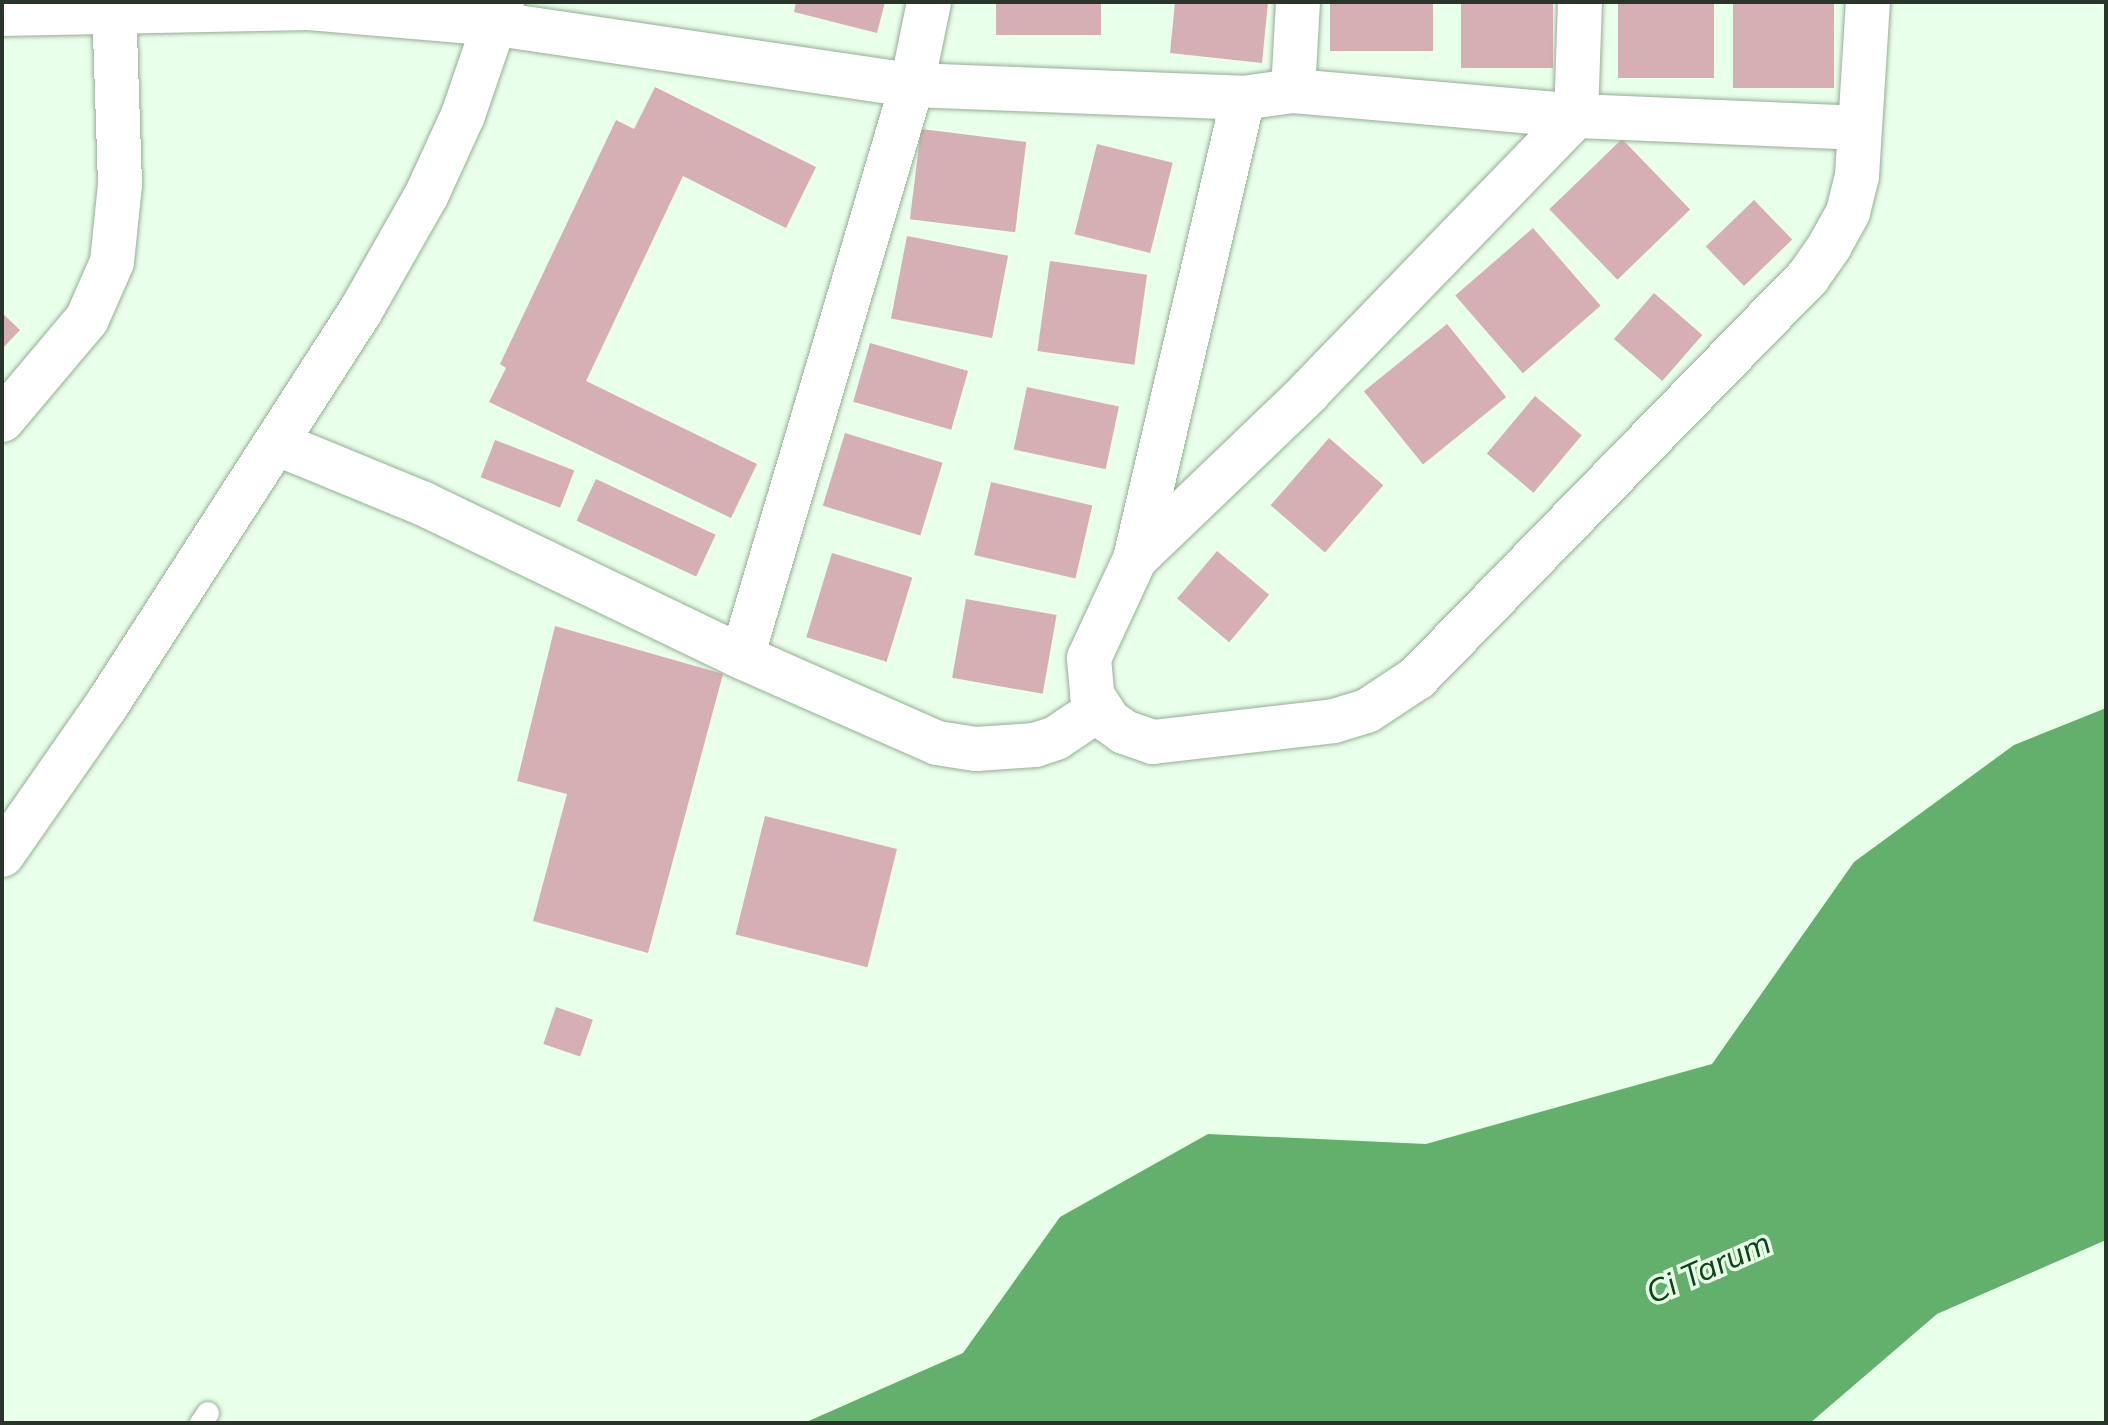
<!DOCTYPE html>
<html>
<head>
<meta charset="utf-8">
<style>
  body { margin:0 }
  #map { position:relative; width:2108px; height:1425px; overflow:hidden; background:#e8ffe9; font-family:Mulish,sans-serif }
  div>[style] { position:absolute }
  .water>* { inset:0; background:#62b06b }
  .building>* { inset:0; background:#d6afb4; transform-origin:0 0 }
  .roads { filter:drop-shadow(0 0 2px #94ae95) drop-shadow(0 0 2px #94ae95) }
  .service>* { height:22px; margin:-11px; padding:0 11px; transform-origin:11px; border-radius:11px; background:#fff }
  .minor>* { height:44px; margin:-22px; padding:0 22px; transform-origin:22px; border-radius:22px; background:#fff }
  span { translate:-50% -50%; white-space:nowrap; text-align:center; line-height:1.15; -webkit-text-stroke:7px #e8ffe9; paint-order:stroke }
  .water-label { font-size:32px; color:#0b4519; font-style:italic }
  .frame { position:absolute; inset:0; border:4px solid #29342a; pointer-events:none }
</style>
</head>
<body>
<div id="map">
  <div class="water">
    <i style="clip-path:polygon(2106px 708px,2106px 1240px,1937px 1314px,1810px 1423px,804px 1423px,963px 1353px,1060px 1217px,1208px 1134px,1426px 1144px,1712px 1064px,1854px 862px,2014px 745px)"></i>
  </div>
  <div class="building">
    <i style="clip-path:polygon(796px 2px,885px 2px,877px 33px,794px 12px)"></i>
    <i style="left:996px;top:2px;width:105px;height:33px"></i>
    <i style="clip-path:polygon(1175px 2px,1268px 2px,1262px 63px,1170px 53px)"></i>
    <i style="left:1330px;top:2px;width:103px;height:49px"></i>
    <i style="left:1461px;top:2px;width:92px;height:66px"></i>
    <i style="left:1618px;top:2px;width:96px;height:76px"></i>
    <i style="left:1733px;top:2px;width:101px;height:86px"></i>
    <i style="clip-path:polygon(655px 87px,816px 167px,786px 228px,683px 176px,586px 381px,757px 464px,731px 518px,489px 402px,506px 368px,500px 364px,616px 120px,634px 129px)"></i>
    <i style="left:921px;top:129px;width:106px;height:91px;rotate:7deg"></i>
    <i style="left:1622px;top:139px;width:98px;height:101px;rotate:46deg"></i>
    <i style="left:1097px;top:144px;width:78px;height:93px;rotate:14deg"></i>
    <i style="left:1754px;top:200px;width:55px;height:67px;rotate:46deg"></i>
    <i style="left:1533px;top:228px;width:103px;height:103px;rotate:49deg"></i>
    <i style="left:907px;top:236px;width:103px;height:84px;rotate:11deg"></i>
    <i style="left:1050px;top:261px;width:98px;height:91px;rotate:8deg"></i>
    <i style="left:1654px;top:293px;width:64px;height:61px;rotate:41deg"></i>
    <i style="clip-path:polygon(2px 313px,20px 330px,2px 349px)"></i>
    <i style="left:1447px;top:324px;width:94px;height:107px;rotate:51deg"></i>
    <i style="left:870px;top:343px;width:102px;height:61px;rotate:16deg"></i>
    <i style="left:1027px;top:387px;width:94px;height:64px;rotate:12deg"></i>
    <i style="left:1535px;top:396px;width:61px;height:75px;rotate:40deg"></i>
    <i style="left:845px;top:433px;width:102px;height:76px;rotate:17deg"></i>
    <i style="left:1329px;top:438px;width:72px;height:89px;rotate:41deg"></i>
    <i style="left:495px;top:440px;width:85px;height:40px;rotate:21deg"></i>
    <i style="left:596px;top:479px;width:132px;height:46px;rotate:25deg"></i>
    <i style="left:991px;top:482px;width:104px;height:75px;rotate:13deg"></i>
    <i style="left:1217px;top:551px;width:68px;height:62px;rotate:40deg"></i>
    <i style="left:832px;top:553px;width:84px;height:88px;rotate:17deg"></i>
    <i style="left:966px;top:599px;width:92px;height:80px;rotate:10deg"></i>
    <i style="clip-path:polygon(555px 626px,723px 674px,648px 953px,533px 921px,567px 794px,517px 781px)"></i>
    <i style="left:765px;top:816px;width:136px;height:122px;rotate:14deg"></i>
    <i style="left:556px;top:1007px;width:39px;height:39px;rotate:19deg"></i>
  </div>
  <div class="roads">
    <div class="service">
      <i style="left:201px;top:1423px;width:12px;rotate:-55deg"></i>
    </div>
    <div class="minor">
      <i style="left:1580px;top:2px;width:114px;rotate:92deg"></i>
      <i style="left:1576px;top:116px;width:384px;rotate:134.1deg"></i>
      <i style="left:1309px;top:392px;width:241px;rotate:136.2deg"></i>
      <i style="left:1135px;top:559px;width:109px;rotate:114.9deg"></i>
      <i style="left:1089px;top:658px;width:37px;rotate:85deg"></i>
      <i style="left:1092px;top:695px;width:31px;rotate:57deg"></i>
      <i style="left:1109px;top:721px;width:19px;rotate:36deg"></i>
      <i style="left:1124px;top:732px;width:31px;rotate:19deg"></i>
      <i style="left:1153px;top:742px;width:182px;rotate:-6.6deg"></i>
      <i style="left:1334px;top:721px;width:34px;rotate:-17deg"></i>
      <i style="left:1367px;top:711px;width:60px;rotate:-33.4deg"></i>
      <i style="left:1417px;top:678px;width:560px;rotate:-45.72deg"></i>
      <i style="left:1808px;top:277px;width:39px;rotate:-55deg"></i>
      <i style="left:1830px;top:245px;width:38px;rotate:-61deg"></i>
      <i style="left:1848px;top:212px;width:37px;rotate:-76deg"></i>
      <i style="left:1857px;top:176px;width:174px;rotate:-86.4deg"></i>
      <i style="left:2px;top:14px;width:307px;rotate:-1.1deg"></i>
      <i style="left:309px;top:8px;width:189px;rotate:4.9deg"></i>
      <i style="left:497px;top:24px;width:419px;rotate:8.4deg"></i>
      <i style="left:912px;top:85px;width:331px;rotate:2.2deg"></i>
      <i style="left:1243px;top:98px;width:50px;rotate:-8deg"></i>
      <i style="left:1293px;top:91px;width:284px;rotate:5deg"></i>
      <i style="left:1576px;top:116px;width:282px;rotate:2.4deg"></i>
      <i style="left:1293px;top:91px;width:89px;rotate:-86.8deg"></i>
      <i style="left:2px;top:420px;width:132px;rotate:-49.9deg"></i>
      <i style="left:87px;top:319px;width:62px;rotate:-66.3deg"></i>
      <i style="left:112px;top:262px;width:78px;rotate:-84.1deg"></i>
      <i style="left:120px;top:184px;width:182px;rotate:-91.9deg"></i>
      <i style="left:278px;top:444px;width:158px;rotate:22.3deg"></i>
      <i style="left:424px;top:504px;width:353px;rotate:25.7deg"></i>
      <i style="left:742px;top:657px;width:213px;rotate:23.8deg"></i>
      <i style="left:937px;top:743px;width:39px;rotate:9deg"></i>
      <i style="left:976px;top:749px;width:59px;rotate:-3.9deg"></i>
      <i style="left:1035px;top:745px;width:22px;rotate:-18deg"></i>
      <i style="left:1056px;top:738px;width:52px;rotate:-34deg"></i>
      <i style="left:1135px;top:559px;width:473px;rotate:-76.8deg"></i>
      <i style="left:742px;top:657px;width:597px;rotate:-73.45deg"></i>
      <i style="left:912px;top:85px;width:85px;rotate:-78.4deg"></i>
      <i style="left:2px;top:855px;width:182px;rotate:-55.1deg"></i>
      <i style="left:106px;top:706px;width:469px;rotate:-57.2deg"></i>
      <i style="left:360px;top:312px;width:133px;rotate:-60.4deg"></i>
      <i style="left:426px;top:196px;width:89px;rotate:-65.4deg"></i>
      <i style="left:463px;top:115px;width:120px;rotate:-71deg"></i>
    </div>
  </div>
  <div class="water-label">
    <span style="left:1708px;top:1267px;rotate:-24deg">Ci Tarum</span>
  </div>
  <div class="frame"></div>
</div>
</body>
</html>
